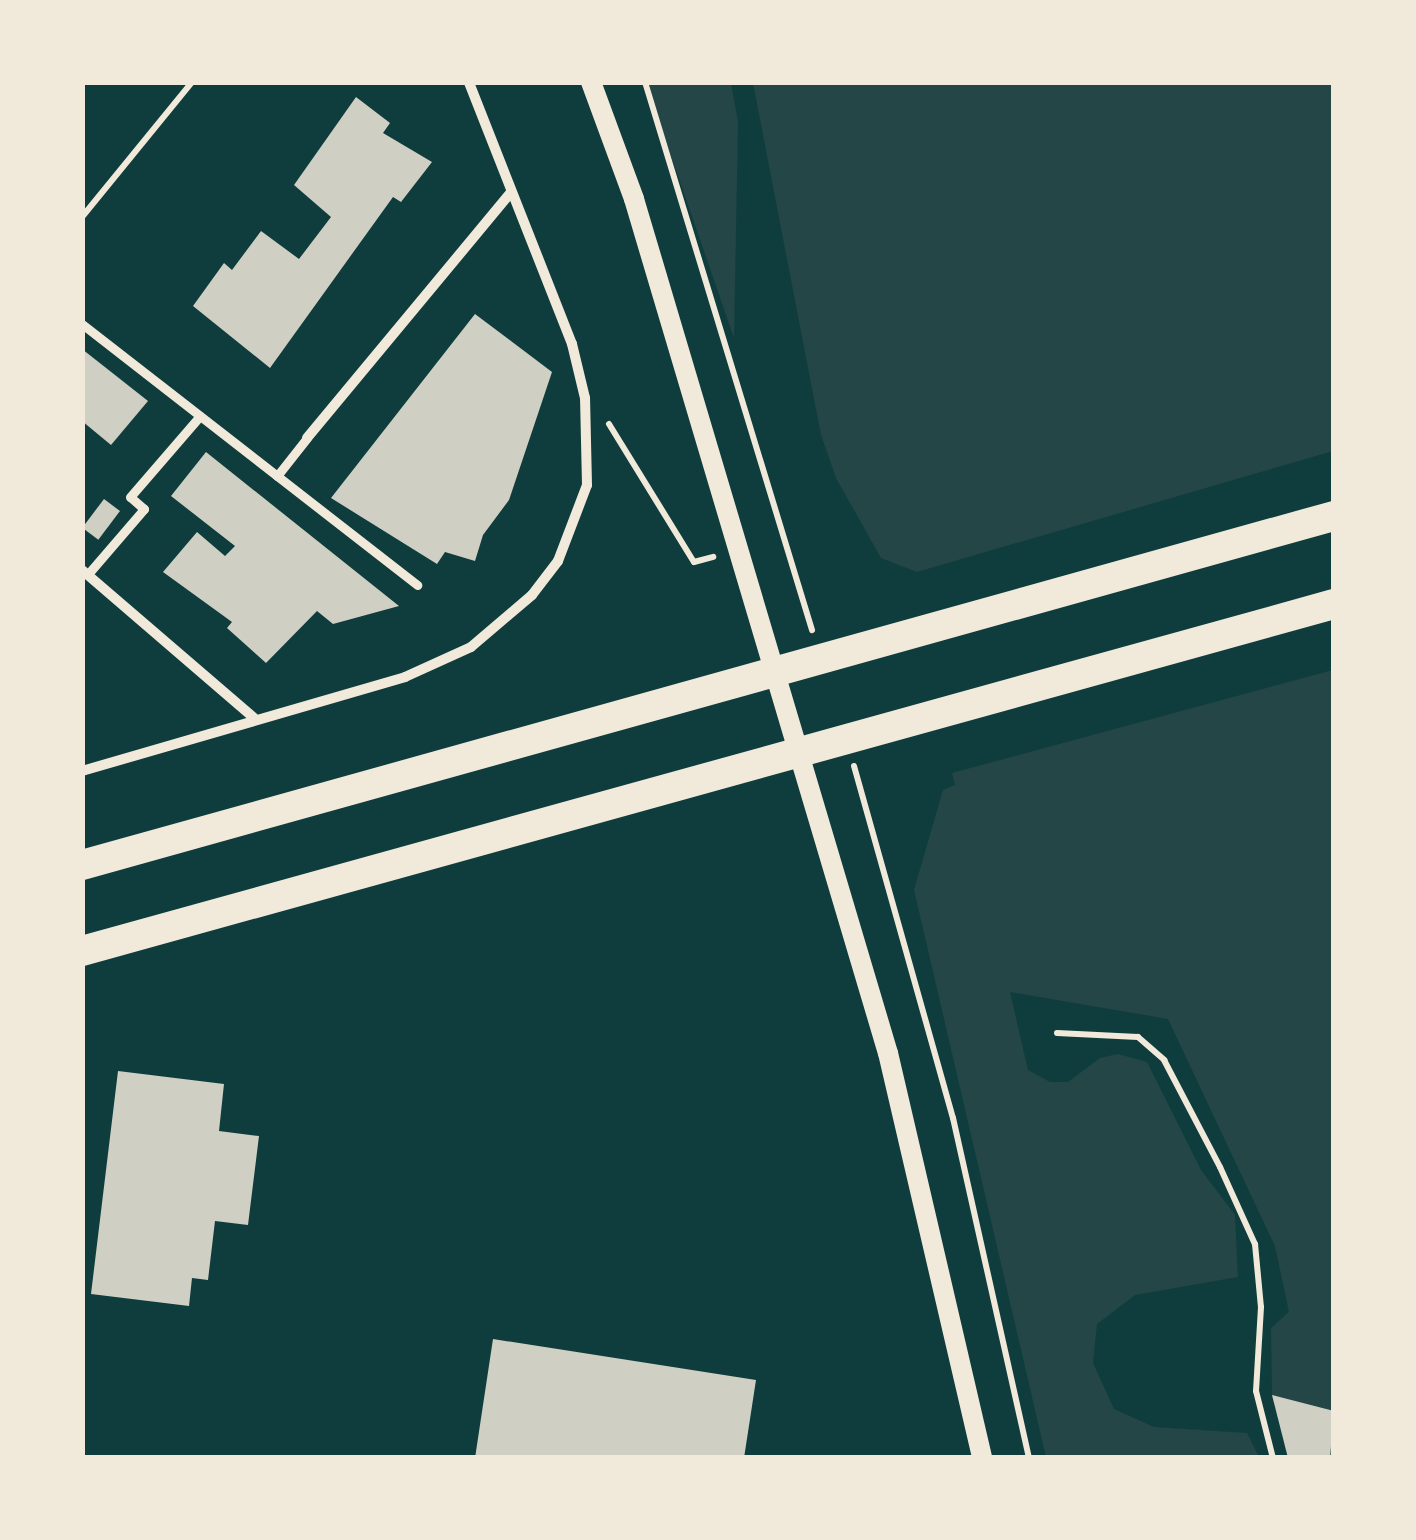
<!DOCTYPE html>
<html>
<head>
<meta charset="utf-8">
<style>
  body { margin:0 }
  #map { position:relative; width:1416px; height:1540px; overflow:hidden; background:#0f3d3e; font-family:"Open Sans",sans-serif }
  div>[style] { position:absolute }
  .green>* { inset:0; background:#244646 }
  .building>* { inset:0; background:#cfcfc3; transform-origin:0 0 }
  .path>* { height:6px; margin:-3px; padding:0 3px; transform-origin:3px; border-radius:3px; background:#f1e9da }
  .pedestrian>* { height:9px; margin:-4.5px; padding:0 4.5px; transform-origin:4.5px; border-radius:4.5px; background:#f1e9da }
  .minor>* { height:10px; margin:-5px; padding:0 5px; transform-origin:5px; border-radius:5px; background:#f1e9da }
  .secondary>* { height:20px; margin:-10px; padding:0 10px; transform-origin:10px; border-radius:10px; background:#f1e9da }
  .motorway>* { height:30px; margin:-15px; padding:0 15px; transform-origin:15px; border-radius:15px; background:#f1e9da }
  span { translate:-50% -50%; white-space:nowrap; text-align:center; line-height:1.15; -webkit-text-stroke:8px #f1e9da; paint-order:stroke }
  .frame { position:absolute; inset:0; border:85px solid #f1e9da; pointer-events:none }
</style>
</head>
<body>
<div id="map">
  <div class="green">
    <i style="clip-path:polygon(646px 83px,731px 83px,738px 122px,734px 338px)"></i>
    <i style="clip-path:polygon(753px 83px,1333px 83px,1333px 451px,917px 572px,881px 558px,836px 478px,821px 435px)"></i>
    <i style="clip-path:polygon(1333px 670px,1333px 1457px,1288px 1457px,1272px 1395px,1271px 1328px,1289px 1312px,1275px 1246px,1168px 1019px,1010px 992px,1028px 1070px,1050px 1082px,1068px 1082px,1100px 1058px,1118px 1054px,1147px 1062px,1201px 1170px,1235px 1215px,1238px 1277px,1135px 1295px,1097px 1324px,1093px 1363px,1114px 1409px,1154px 1427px,1247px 1433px,1259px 1457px,1046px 1457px,914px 890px,943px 790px,955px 785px,952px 773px)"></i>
  </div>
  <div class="building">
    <i style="clip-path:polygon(356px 97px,390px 123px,383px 133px,432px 162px,401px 202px,393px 197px,270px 368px,193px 306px,224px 263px,232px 270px,261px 231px,299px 259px,331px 217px,294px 185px)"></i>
    <i style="clip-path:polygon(475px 314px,552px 372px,509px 500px,483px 535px,475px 561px,445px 552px,437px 564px,331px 498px)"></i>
    <i style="clip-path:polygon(82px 349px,148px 401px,111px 445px,82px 421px)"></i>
    <i style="clip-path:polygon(206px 452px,399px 606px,333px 624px,317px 611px,266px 663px,227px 628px,232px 622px,163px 572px,197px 532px,225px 556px,235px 546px,171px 496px)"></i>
    <i style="left:104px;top:499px;width:20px;height:36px;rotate:37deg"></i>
    <i style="clip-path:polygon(118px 1071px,224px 1084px,219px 1131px,259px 1136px,248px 1225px,215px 1221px,208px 1280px,192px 1278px,189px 1306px,91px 1294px)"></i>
    <i style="clip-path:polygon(493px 1339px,756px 1380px,744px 1458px,475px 1458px)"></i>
    <i style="clip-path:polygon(1272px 1395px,1334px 1411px,1330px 1458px,1288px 1458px)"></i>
  </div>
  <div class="path">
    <i style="left:645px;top:82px;width:573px;rotate:73.05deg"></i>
    <i style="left:82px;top:217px;width:174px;rotate:-50.8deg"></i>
    <i style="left:609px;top:424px;width:162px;rotate:58.4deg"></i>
    <i style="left:694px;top:562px;width:20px;rotate:-15deg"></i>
    <i style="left:854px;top:766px;width:366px;rotate:74.3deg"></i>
    <i style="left:953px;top:1118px;width:348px;rotate:77.4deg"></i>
    <i style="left:1057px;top:1033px;width:81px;rotate:2.8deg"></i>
    <i style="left:1138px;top:1037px;width:35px;rotate:41deg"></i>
    <i style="left:1164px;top:1060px;width:121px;rotate:62.4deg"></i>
    <i style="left:1220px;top:1167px;width:85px;rotate:65.6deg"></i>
    <i style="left:1255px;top:1244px;width:63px;rotate:84.6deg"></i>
    <i style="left:1261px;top:1307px;width:84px;rotate:93.4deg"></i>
    <i style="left:1256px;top:1391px;width:69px;rotate:75.8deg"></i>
  </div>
  <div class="pedestrian">
    <i style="left:82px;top:324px;width:425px;rotate:37.9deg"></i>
    <i style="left:277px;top:476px;width:48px;rotate:-51.7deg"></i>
    <i style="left:88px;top:574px;width:86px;rotate:-49.3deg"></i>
    <i style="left:144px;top:509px;width:18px;rotate:-139deg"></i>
    <i style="left:130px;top:497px;width:107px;rotate:-49.2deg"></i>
  </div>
  <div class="minor">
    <i style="left:307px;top:438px;width:320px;rotate:-50.3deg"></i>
    <i style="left:82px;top:570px;width:228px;rotate:40.7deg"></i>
    <i style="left:82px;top:771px;width:336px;rotate:-16.2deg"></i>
    <i style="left:405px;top:677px;width:72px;rotate:-24.4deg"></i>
    <i style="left:471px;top:647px;width:80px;rotate:-40.4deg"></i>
    <i style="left:532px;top:595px;width:43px;rotate:-52.6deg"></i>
    <i style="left:558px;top:561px;width:81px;rotate:-69.1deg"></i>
    <i style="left:587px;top:485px;width:87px;rotate:-91.3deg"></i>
    <i style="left:585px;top:398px;width:56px;rotate:-103.5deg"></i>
    <i style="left:572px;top:344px;width:282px;rotate:-111.5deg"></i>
  </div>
  <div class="secondary">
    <i style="left:591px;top:82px;width:125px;rotate:69.8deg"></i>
    <i style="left:634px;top:199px;width:891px;rotate:73.44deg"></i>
    <i style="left:888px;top:1053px;width:416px;rotate:76.9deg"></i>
  </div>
  <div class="motorway">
    <i style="left:82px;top:865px;width:1300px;rotate:-15.58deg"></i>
    <i style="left:82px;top:951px;width:1299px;rotate:-15.49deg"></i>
  </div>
  <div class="frame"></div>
</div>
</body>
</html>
